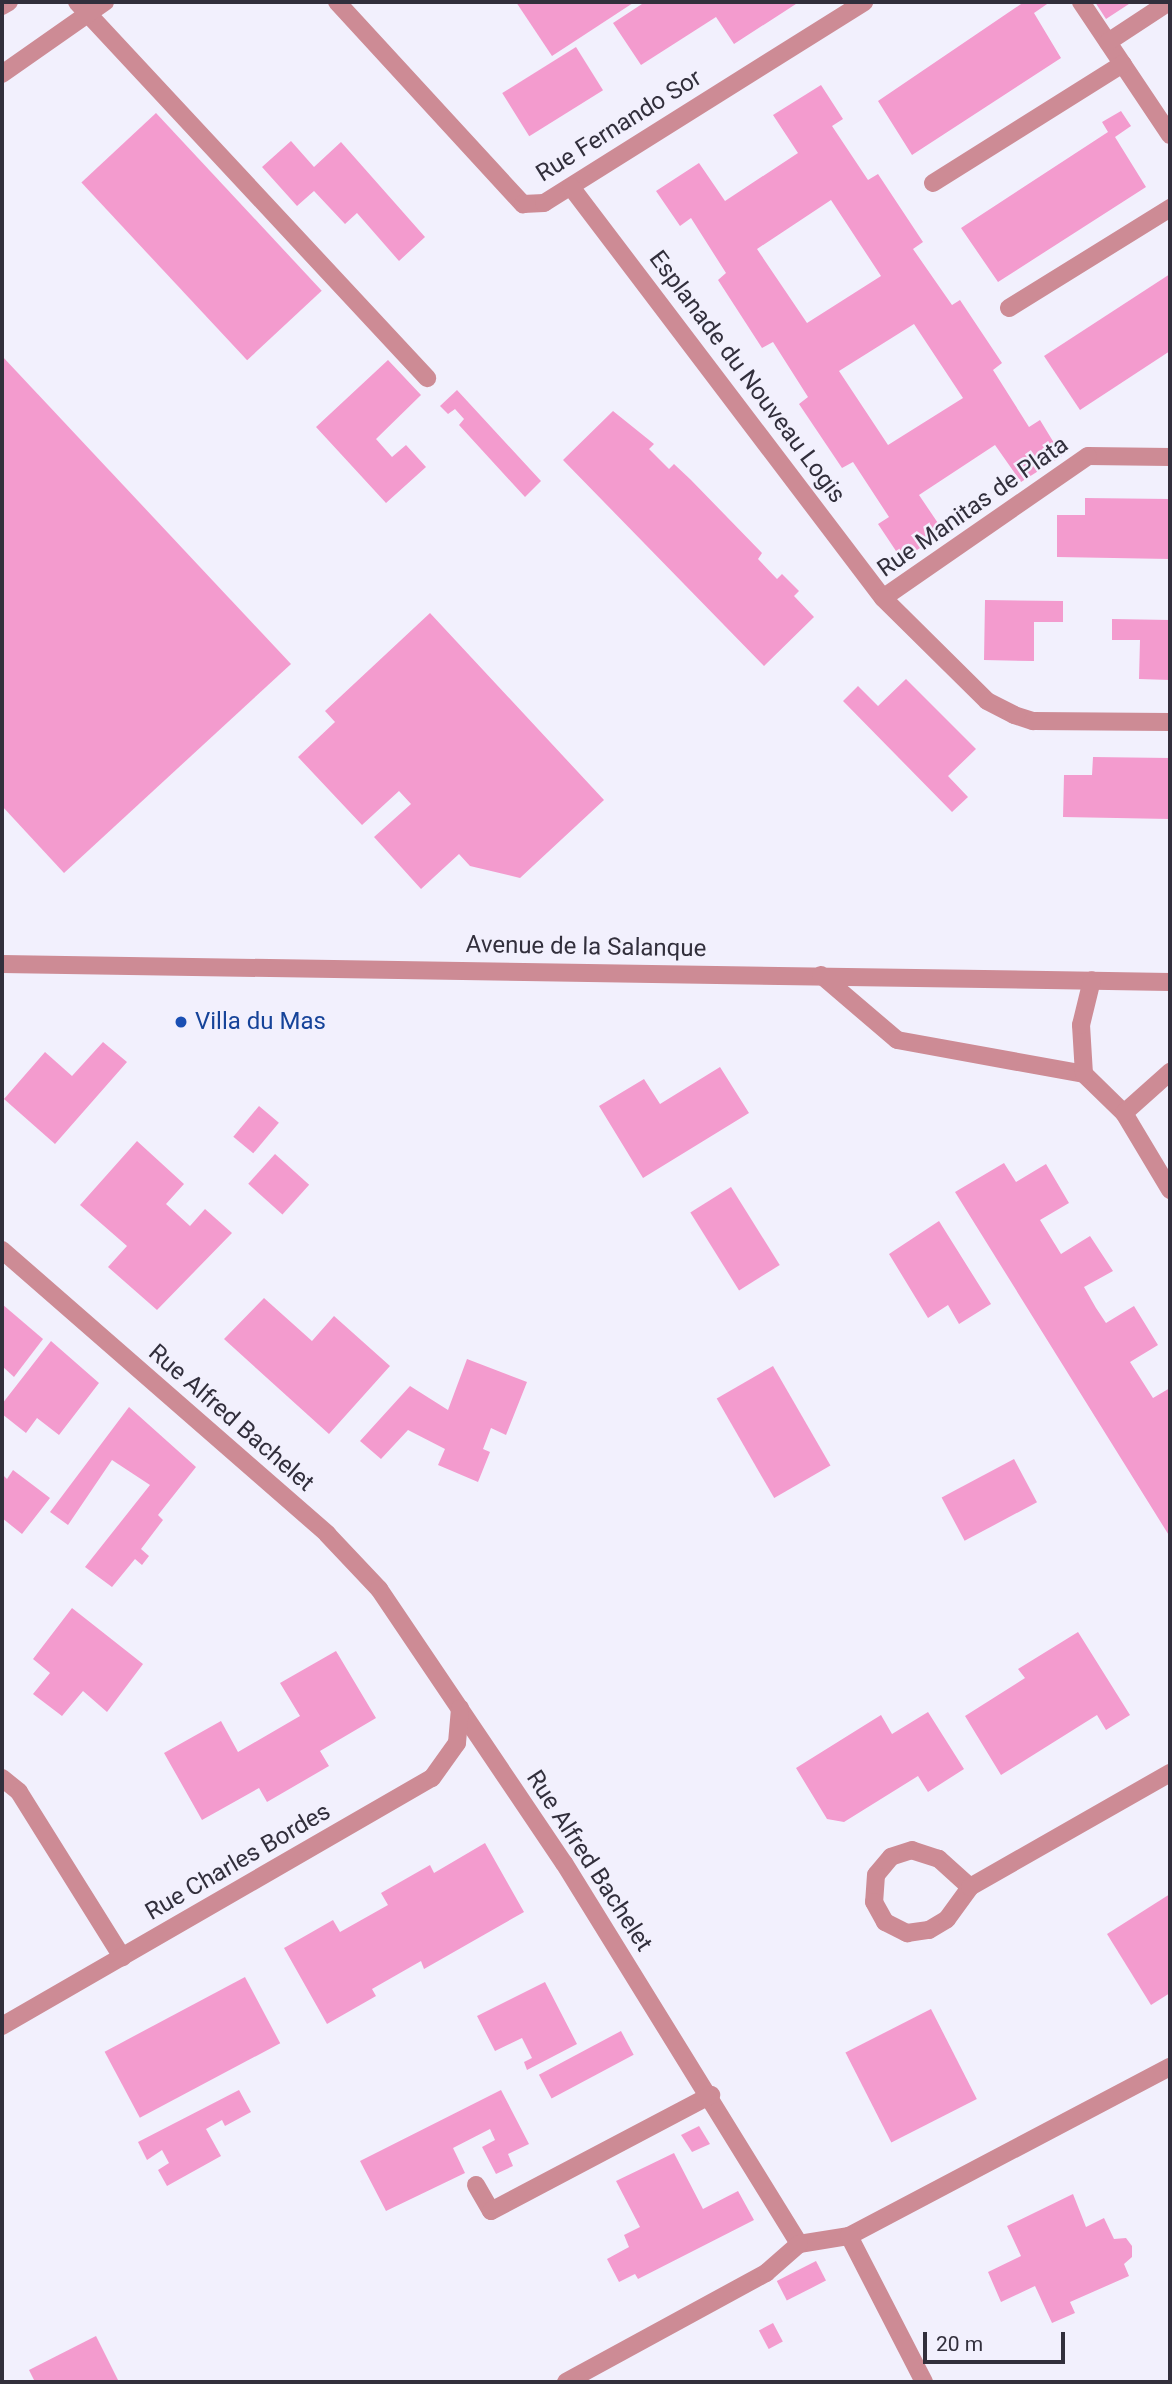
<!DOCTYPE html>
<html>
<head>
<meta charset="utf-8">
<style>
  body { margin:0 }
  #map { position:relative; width:1172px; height:2384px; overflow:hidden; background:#f2f0fd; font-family:Roboto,sans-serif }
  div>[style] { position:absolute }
  .building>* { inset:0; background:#f39bce; transform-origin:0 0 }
  .minor>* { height:18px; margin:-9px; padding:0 9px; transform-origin:9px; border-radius:9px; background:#cd8b95 }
  .dots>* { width:19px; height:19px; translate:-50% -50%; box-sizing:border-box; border:4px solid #f2f0fd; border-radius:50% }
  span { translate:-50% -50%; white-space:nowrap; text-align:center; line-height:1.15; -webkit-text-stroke:5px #f2f0fd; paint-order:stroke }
  .street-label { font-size:24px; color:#322f3c }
  .transit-label { font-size:24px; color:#164399 }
  .left { translate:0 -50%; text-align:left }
  .frame { position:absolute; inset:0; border:4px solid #322f3c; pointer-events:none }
  .scale { position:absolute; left:923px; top:2332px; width:142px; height:32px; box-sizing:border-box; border:4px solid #322f3c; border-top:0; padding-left:9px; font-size:21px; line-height:24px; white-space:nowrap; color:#322f3c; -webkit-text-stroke:5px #f2f0fd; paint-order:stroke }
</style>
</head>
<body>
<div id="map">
  <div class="building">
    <i style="clip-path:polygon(516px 2px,632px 2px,633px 3px,552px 56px)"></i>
    <i style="clip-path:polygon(645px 2px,799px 2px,734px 44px,716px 17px,641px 65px,613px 23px)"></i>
    <i style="clip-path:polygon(1024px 2px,1050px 2px,1034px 13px,1061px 58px,912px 155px,878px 101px)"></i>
    <i style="clip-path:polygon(1095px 2px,1132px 2px,1106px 19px)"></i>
    <i style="left:576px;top:47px;width:51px;height:87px;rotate:58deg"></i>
    <i style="clip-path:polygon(evenodd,821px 85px,843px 119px,832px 126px,868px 180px,878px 174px,923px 242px,913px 249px,952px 305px,960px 300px,1002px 363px,993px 370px,1029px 427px,1040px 420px,1062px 456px,1021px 482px,995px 445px,919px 495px,944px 532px,902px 560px,878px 524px,889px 517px,853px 462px,842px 468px,799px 404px,808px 397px,773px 342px,762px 348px,718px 280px,726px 273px,691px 218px,680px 226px,656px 191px,699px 163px,725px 201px,798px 153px,773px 115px,821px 85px,831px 200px,881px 276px,807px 323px,757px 249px,831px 200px,821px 85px,914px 324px,963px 398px,888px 445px,839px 371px,914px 324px)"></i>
    <i style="clip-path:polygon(1121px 111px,1131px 126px,1115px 137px,1146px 187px,998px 282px,961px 228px,1108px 132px,1102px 122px)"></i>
    <i style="left:156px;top:113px;width:243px;height:102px;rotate:47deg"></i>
    <i style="clip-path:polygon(291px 141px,314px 167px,341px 142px,425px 237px,399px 261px,357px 213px,345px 224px,314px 191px,297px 206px,262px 167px)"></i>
    <i style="clip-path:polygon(1170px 274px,1170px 351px,1080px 410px,1044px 356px)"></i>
    <i style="clip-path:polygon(2px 356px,291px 664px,64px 873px,2px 806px)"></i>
    <i style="clip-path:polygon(388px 360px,421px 395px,376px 439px,392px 457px,406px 445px,426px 467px,386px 503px,316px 427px)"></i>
    <i style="clip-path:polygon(457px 390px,541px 481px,525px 497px,459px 425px,464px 419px,455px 409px,448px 414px,440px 406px)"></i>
    <i style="clip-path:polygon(613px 411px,654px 444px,649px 449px,669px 469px,674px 464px,691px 480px,762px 553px,758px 559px,777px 579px,782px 574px,799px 591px,794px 596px,814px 617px,764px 666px,563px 460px)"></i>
    <i style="clip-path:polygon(1085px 498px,1170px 499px,1170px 559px,1057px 557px,1057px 515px,1085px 515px)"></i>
    <i style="clip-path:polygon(985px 600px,1063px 601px,1063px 622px,1034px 622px,1034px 661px,984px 660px)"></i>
    <i style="clip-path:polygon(430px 613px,604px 800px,520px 878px,470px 866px,459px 854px,421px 889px,374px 837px,411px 804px,399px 791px,362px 825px,298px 757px,335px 722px,325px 711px)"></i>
    <i style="clip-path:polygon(1112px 619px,1170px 620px,1170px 680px,1139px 679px,1140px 640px,1112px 640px)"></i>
    <i style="clip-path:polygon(906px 679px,976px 749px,948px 776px,968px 797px,952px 812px,843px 701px,858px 686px,878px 706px)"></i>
    <i style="clip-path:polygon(1093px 757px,1170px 758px,1170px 819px,1063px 817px,1064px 775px,1092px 775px)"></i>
    <i style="clip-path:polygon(103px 1042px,127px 1062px,55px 1144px,4px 1099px,45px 1052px,72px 1076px)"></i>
    <i style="clip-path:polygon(720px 1067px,749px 1113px,643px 1178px,599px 1106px,644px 1079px,660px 1104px)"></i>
    <i style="left:259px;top:1106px;width:26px;height:40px;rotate:40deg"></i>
    <i style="clip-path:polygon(137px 1141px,184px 1184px,166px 1204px,190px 1226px,205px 1209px,232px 1233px,157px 1310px,108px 1267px,127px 1246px,80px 1205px)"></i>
    <i style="left:275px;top:1154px;width:46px;height:40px;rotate:42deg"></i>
    <i style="clip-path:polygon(1004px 1163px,1016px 1182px,1046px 1164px,1069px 1203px,1040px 1220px,1061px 1254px,1090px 1236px,1113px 1271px,1084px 1287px,1096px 1308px,1106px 1323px,1134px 1306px,1158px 1345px,1130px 1362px,1153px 1398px,1170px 1388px,1170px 1537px,955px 1192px)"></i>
    <i style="left:731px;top:1187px;width:92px;height:48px;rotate:58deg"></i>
    <i style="clip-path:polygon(939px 1221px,991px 1304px,959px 1324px,948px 1305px,928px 1318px,889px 1254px)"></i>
    <i style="clip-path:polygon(264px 1298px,312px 1341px,334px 1316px,390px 1366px,329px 1434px,224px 1339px)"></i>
    <i style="clip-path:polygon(2px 1304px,43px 1339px,14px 1377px,2px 1366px)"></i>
    <i style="clip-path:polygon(51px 1341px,99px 1383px,59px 1435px,37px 1418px,26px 1433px,2px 1414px,2px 1404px)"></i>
    <i style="clip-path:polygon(467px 1359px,527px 1382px,506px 1435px,491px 1428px,483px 1449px,490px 1452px,478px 1482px,438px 1465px,445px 1449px,408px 1430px,381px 1459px,360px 1441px,410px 1386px,448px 1410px)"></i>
    <i style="left:773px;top:1366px;width:115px;height:65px;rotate:60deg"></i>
    <i style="clip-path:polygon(129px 1407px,196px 1467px,158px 1515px,163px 1520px,141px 1549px,149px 1556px,142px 1565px,135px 1559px,112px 1587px,85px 1567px,150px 1485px,112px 1460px,68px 1525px,50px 1512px)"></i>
    <i style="left:1014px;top:1459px;width:49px;height:82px;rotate:62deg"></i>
    <i style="clip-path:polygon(13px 1470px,50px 1498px,22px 1534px,2px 1518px,2px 1474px,7px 1479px)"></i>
    <i style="clip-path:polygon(72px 1608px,143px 1664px,107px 1712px,83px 1691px,62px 1716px,33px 1694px,50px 1673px,33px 1659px)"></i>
    <i style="clip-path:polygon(1078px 1632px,1130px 1715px,1106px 1730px,1097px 1715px,1001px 1775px,965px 1716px,1025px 1678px,1018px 1669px)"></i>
    <i style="clip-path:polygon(336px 1651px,376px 1718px,320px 1751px,329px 1766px,267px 1802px,259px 1788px,202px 1820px,164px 1753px,221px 1721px,238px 1752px,300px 1716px,280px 1683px)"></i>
    <i style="clip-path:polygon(928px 1712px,964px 1769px,928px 1792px,918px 1776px,844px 1822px,827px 1819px,796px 1768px,881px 1715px,892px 1734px)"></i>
    <i style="clip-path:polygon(485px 1843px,524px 1912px,424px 1969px,421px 1961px,372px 1989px,376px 1996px,327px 2024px,284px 1948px,333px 1920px,340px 1932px,388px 1905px,381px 1893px,430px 1865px,434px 1873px)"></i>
    <i style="clip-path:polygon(1170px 1894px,1170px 1993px,1151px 2005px,1107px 1934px)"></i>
    <i style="left:245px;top:1977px;width:75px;height:159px;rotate:62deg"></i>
    <i style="clip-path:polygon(545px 1982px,577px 2044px,527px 2070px,524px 2062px,532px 2058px,522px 2038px,495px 2051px,477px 2016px)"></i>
    <i style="left:931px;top:2009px;width:101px;height:96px;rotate:63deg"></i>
    <i style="left:621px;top:2031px;width:27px;height:93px;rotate:62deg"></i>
    <i style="clip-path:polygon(239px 2090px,251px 2112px,225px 2126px,222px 2120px,206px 2129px,221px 2156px,167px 2186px,158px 2170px,169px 2163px,162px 2150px,147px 2160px,138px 2142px)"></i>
    <i style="clip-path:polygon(501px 2090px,529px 2144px,508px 2154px,513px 2166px,496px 2174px,482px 2147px,495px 2140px,490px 2129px,453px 2148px,465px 2173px,386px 2211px,360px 2161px)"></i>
    <i style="clip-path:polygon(699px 2126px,710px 2144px,692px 2152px,681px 2135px)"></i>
    <i style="clip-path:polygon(674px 2153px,703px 2209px,738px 2191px,754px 2220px,638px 2279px,635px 2274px,619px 2282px,607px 2259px,629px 2247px,624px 2235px,640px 2227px,616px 2181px)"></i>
    <i style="clip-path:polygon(1073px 2194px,1086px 2227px,1104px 2218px,1114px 2239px,1126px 2238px,1132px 2246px,1132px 2257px,1124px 2264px,1129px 2276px,1070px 2302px,1075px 2313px,1052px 2323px,1035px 2286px,1001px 2302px,988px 2272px,1021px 2256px,1007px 2226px)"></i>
    <i style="left:816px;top:2261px;width:22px;height:44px;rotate:63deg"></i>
    <i style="left:773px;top:2323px;width:21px;height:16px;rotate:62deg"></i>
    <i style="clip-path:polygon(96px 2336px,119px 2382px,35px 2382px,29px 2370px)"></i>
  </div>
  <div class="minor">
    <i style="left:77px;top:2px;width:514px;rotate:47.05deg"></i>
    <i style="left:337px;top:2px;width:275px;rotate:47.4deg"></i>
    <i style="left:523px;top:204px;width:21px;rotate:-3deg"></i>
    <i style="left:544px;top:203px;width:378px;rotate:-32.1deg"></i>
    <i style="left:1081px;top:2px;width:160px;rotate:56.2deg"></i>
    <i style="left:2px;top:6px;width:8px;rotate:-30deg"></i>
    <i style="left:1108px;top:42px;width:73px;rotate:-33.3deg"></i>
    <i style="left:2px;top:74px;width:126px;rotate:-35deg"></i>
    <i style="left:933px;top:183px;width:224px;rotate:-32.1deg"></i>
    <i style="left:571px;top:187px;width:516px;rotate:52.8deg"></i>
    <i style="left:1009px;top:308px;width:190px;rotate:-31.8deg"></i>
    <i style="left:1170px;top:457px;width:82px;rotate:-179.3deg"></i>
    <i style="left:1088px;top:456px;width:249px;rotate:145.3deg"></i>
    <i style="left:883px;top:598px;width:146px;rotate:44.7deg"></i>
    <i style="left:987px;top:701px;width:30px;rotate:27deg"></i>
    <i style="left:1014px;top:715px;width:20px;rotate:18deg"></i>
    <i style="left:1033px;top:721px;width:137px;rotate:0.4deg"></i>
    <i style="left:2px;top:964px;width:1168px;rotate:0.88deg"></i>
    <i style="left:821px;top:975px;width:100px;rotate:40.5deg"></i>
    <i style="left:897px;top:1040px;width:190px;rotate:10.3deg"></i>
    <i style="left:1084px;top:1074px;width:56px;rotate:44.3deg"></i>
    <i style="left:1124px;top:1113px;width:90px;rotate:59.1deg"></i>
    <i style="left:1084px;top:1074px;width:49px;rotate:-93.5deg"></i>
    <i style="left:1081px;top:1025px;width:46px;rotate:-76.3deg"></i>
    <i style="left:1124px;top:1113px;width:62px;rotate:-41.7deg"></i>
    <i style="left:2px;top:1250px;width:432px;rotate:41.1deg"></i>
    <i style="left:327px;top:1534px;width:76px;rotate:46.6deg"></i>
    <i style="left:379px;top:1589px;width:331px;rotate:56deg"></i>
    <i style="left:564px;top:1863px;width:448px;rotate:58.3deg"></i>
    <i style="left:799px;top:2244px;width:51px;rotate:-9.1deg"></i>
    <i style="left:849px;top:2236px;width:363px;rotate:-27.8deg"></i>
    <i style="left:2px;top:1778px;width:22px;rotate:39deg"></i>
    <i style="left:19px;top:1792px;width:195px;rotate:58deg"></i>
    <i style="left:970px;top:1887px;width:42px;rotate:-137.9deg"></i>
    <i style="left:939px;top:1859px;width:28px;rotate:-162deg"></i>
    <i style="left:912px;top:1850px;width:22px;rotate:162deg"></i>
    <i style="left:891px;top:1857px;width:23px;rotate:130deg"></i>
    <i style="left:876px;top:1875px;width:27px;rotate:94deg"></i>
    <i style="left:874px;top:1902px;width:23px;rotate:61deg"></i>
    <i style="left:885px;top:1922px;width:25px;rotate:27deg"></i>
    <i style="left:907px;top:1933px;width:22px;rotate:-8deg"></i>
    <i style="left:929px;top:1930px;width:21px;rotate:-31deg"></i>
    <i style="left:947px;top:1919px;width:39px;rotate:-54deg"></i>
    <i style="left:970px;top:1887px;width:230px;rotate:-29.7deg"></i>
    <i style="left:2px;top:2026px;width:496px;rotate:-30deg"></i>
    <i style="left:432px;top:1778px;width:43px;rotate:-54.5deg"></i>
    <i style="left:457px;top:1743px;width:35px;rotate:-85deg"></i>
    <i style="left:476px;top:2185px;width:30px;rotate:60deg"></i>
    <i style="left:491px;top:2211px;width:249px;rotate:-27.8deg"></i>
    <i style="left:849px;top:2236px;width:164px;rotate:62.8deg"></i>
    <i style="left:566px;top:2382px;width:228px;rotate:-28.6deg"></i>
    <i style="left:766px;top:2273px;width:44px;rotate:-41.3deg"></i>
  </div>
  <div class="dots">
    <i style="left:181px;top:1022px;background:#1a4fb4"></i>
  </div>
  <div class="street-label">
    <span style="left:619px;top:126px;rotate:-32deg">Rue Fernando Sor</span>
    <span style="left:747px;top:377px;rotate:53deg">Esplanade du Nouveau Logis</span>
    <span style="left:973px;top:507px;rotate:-35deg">Rue Manitas de Plata</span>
    <span style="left:586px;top:947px;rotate:1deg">Avenue de la Salanque</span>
    <span style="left:231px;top:1418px;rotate:41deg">Rue Alfred Bachelet</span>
    <span style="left:589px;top:1861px;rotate:57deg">Rue Alfred Bachelet</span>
    <span style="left:238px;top:1862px;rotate:-30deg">Rue Charles Bordes</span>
  </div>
  <div class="transit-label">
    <span class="left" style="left:195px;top:1022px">Villa du Mas</span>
  </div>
  <div class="frame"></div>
  <div class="scale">20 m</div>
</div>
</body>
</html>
